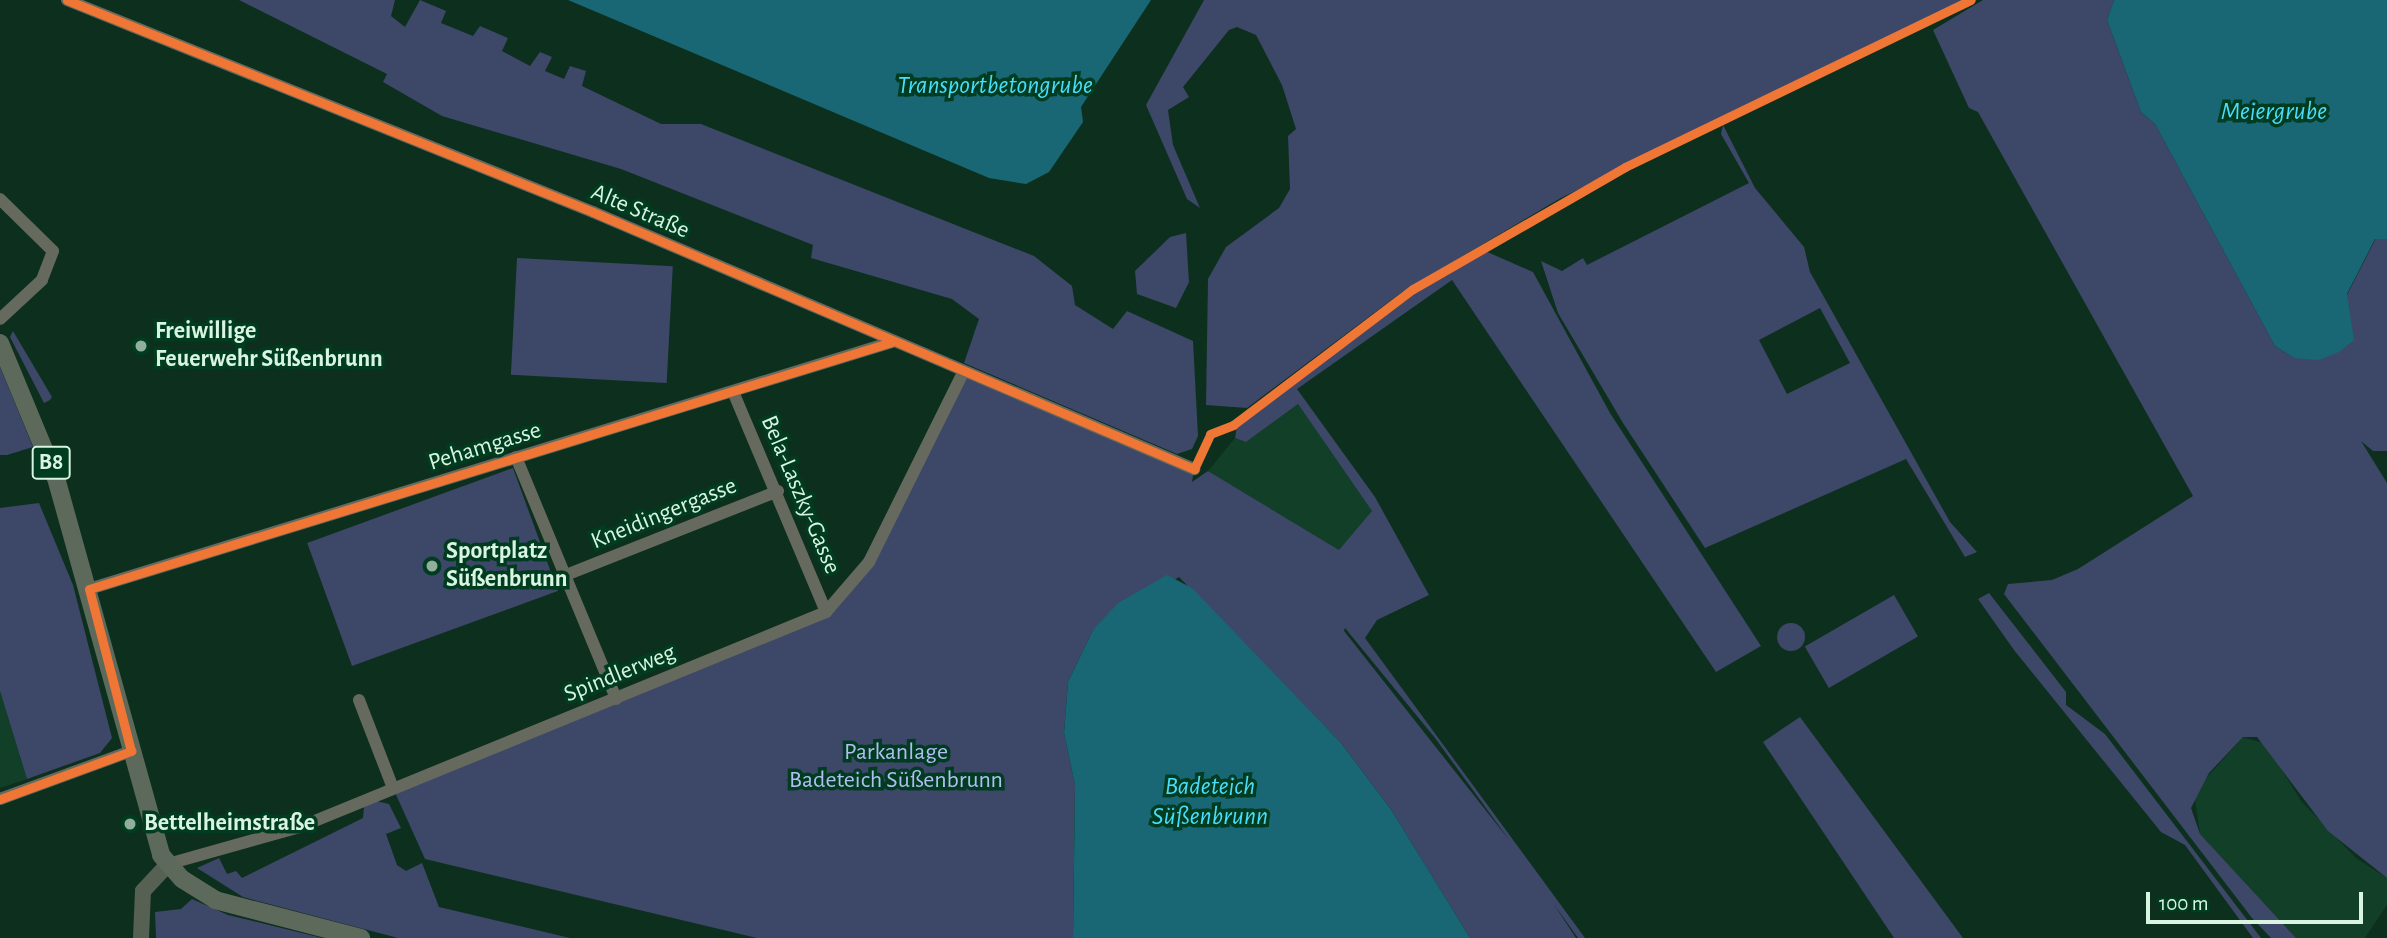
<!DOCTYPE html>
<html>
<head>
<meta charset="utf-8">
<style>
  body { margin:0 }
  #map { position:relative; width:2387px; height:938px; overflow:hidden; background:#0d2f1e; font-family:"Alegreya Sans",sans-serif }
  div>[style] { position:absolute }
  .built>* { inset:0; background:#123f27 }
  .green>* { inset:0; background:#3d4768; transform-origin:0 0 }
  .round { border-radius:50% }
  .water>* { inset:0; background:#196774 }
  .street>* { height:12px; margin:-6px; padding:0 6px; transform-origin:6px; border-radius:6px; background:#66695d }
  .secondary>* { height:16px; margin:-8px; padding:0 8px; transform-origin:8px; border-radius:8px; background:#576153 }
  .primary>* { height:18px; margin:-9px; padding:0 9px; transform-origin:9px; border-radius:9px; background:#5d695a }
  .cycleway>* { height:9px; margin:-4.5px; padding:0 4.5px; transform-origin:4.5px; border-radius:4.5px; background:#f07635 }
  .dots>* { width:19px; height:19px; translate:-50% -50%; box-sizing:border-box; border:4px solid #003c1f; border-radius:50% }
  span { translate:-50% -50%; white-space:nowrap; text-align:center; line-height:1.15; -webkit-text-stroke:7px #003c1f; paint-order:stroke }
  .shield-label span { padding:2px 5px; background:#003c1f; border:2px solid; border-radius:5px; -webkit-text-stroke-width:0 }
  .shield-label { font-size:23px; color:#d9f4e1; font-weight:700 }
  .street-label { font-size:24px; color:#d9f4e1 }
  .poi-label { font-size:24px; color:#d9f4e1; font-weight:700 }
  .left { translate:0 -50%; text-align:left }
  .park-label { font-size:24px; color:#b1bdf3 }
  .water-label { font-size:26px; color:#49dcfb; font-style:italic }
  .scale { position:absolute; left:2146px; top:892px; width:217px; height:32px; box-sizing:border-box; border:4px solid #d9f4e1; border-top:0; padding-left:9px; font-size:21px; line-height:24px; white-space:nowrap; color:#d9f4e1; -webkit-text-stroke:5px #003c1f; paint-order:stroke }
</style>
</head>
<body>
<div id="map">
  <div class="built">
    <i style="clip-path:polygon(1298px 404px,1373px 512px,1339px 550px,1208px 471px,1235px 438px,1246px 442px)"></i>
    <i style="clip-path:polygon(0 691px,27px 779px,0 788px)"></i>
    <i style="clip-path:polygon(2243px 737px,2266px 744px,2301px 801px,2356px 858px,2387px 878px,2387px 905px,2365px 938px,2296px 938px,2200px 834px,2194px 792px)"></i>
  </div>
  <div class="green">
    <i style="clip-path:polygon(239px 0,395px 0,391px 16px,405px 27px,420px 0,446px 11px,441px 23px,473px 36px,480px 26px,508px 38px,502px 51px,530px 66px,540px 52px,552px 57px,545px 71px,564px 79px,570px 66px,586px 71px,582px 86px,661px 124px,701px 124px,1034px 256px,1072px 286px,1075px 305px,1113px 329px,1127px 311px,1193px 341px,1198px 436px,1192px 449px,1177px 454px,964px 363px,979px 319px,952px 299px,811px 258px,813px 245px,621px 169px,442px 116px,383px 82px,387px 74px)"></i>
    <i style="clip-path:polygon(1204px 0,1963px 0,1559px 199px,1402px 292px,1247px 408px,1206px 405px,1208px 279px,1226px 247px,1279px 208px,1290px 189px,1288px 136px,1296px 129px,1282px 85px,1256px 35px,1237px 27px,1229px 30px,1183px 87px,1189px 97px,1168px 110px,1173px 145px,1200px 208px,1187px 199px,1146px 105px)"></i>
    <i style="clip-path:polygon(1983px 0,2114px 0,2107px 20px,2141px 112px,2155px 124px,2275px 346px,2294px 358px,2353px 340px,2347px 295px,2376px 238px,2387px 239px,2387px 451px,2373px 451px,2361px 441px,2387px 483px,2387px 878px,2328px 831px,2257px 737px,2243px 737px,2209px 773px,2191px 808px,2200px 834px,2296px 938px,2271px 938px,2252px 918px,2004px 594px,2008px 584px,2052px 580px,2078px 569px,2193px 496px,1978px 112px,1969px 108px,1933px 30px)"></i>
    <i style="clip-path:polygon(evenodd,1723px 125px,1755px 188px,1804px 247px,1810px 272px,1950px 522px,1977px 552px,1965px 557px,1906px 459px,1705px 548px,1623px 423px,1558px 313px,1541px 261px,1562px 271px,1583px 258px,1587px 265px,1749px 183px,1721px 134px,1723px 125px,1820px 308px,1850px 363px,1787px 394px,1759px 340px,1820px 308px)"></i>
    <i style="clip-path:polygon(1186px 233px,1189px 282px,1176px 308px,1137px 294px,1135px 271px,1170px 237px)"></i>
    <i style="clip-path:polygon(evenodd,1485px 251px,1533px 272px,1610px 413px,1761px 646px,1716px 672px,1452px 280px,1297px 389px,1375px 497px,1429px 595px,1377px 620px,1365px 638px,1585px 938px,1578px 938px,1553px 903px,1576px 938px,1470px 938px,1392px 811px,1341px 743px,1179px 577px,1093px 630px,1068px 682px,1064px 733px,1075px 785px,1073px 938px,757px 938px,425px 859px,393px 788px,826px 612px,869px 562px,963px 373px,1194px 469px,1192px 482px,1208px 471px,1339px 550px,1372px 511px,1298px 404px,1246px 442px,1235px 438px,1237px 426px,1419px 291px,1485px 251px,1345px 628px,1435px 738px,1510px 841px,1344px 631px,1345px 628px)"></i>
    <i style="left:517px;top:258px;width:156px;height:117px;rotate:3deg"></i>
    <i style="clip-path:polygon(13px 331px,52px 397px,50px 400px,44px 403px,10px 337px)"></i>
    <i style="clip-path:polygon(0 367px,33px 447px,7px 455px,0 455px)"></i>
    <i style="left:513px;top:468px;width:131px;height:219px;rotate:70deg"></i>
    <i style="clip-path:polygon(39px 503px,73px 585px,112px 738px,100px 753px,27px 779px,0 691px,0 508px)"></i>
    <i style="clip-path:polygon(1989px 593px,2066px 692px,2066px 705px,2105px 734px,2261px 938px,2253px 938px,2185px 845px,2161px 832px,2014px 650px,1978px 599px)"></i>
    <i style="left:1894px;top:595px;width:48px;height:103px;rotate:60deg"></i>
    <i class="round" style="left:1777px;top:623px;width:28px;height:28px"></i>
    <i style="clip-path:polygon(1800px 717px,1963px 938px,1894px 938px,1763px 742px)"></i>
    <i style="clip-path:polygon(376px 801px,389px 804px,401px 828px,386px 834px,397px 865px,406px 871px,422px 863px,439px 907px,570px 938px,398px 938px,243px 897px,197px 868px,219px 858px,227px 874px,236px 871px,242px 878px,363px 818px,364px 807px)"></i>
    <i style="clip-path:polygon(192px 899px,228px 915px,322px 938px,156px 938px,155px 912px,181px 909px)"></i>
  </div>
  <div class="water">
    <i style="clip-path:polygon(568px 0,1151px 0,1081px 107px,1083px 122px,1049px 172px,1026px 184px,989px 178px)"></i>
    <i style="clip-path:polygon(2114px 0,2387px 0,2387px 239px,2375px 239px,2347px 294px,2354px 340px,2339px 352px,2319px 360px,2294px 358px,2275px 346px,2155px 124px,2141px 112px,2107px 20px)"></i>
    <i style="clip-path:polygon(1167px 575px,1192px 588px,1341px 743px,1392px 811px,1470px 938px,1073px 938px,1075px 785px,1064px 733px,1068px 682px,1093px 630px,1118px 603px)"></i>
  </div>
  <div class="street">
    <i style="left:67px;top:0;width:567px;rotate:21.95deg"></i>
    <i style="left:593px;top:212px;width:654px;rotate:23.15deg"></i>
    <i style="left:0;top:199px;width:74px;rotate:44.5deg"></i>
    <i style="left:53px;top:251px;width:31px;rotate:111deg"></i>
    <i style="left:42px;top:280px;width:57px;rotate:137.1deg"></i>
    <i style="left:734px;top:394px;width:237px;rotate:67.1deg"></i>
    <i style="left:516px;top:457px;width:262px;rotate:67.5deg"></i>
    <i style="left:566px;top:575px;width:228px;rotate:-21.6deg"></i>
    <i style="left:89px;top:589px;width:840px;rotate:-17.1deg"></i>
    <i style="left:359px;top:700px;width:94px;rotate:68.9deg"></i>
    <i style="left:0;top:799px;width:140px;rotate:-20.1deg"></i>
    <i style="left:168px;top:864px;width:137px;rotate:-15.7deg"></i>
    <i style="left:300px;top:827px;width:568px;rotate:-22.23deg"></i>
    <i style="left:826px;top:612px;width:66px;rotate:-49.3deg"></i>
    <i style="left:869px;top:562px;width:211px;rotate:-63.6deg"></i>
  </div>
  <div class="secondary">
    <i style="left:141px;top:938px;width:47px;rotate:-87.6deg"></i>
    <i style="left:143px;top:891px;width:37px;rotate:-47deg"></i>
  </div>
  <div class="primary">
    <i style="left:0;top:343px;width:146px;rotate:67.5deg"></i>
    <i style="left:56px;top:478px;width:391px;rotate:74.4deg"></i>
    <i style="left:161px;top:855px;width:32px;rotate:49deg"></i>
    <i style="left:182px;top:879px;width:39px;rotate:32deg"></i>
    <i style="left:215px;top:900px;width:151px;rotate:14.6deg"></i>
  </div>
  <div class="cycleway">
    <i style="left:67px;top:0;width:567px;rotate:21.95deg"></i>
    <i style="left:593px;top:212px;width:654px;rotate:23.15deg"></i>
    <i style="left:1194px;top:469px;width:38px;rotate:-65deg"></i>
    <i style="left:1210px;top:434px;width:25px;rotate:-21deg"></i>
    <i style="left:1233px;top:425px;width:226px;rotate:-37.1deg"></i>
    <i style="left:1413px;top:289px;width:245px;rotate:-29.9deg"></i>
    <i style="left:1625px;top:167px;width:384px;rotate:-25.8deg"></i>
    <i style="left:0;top:799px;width:140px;rotate:-20.1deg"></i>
    <i style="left:131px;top:751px;width:167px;rotate:-104.5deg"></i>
    <i style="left:89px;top:589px;width:840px;rotate:-17.1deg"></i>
  </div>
  <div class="dots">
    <i style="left:141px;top:346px;background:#92af9d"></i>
    <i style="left:432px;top:566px;background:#92af9d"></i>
    <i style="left:130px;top:824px;background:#92af9d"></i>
  </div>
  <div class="shield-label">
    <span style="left:51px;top:463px">B8</span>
  </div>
  <div class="street-label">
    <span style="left:640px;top:212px;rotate:23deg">Alte Straße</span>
    <span style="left:485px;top:447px;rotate:-17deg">Pehamgasse</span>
    <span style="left:800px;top:495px;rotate:67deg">Bela-Laszky-Gasse</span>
    <span style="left:664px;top:514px;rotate:-22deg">Kneidingergasse</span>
    <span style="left:620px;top:674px;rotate:-22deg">Spindlerweg</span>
  </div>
  <div class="poi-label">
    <span class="left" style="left:155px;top:346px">Freiwillige<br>Feuerwehr Süßenbrunn</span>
    <span class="left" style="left:446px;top:566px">Sportplatz<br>Süßenbrunn</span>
    <span class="left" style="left:144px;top:824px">Bettelheimstraße</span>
  </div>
  <div class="park-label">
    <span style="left:896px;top:767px">Parkanlage<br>Badeteich Süßenbrunn</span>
  </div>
  <div class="water-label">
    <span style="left:995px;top:86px">Transportbetongrube</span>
    <span style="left:2274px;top:112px">Meiergrube</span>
    <span style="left:1210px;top:802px">Badeteich<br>Süßenbrunn</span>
  </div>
  <div class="scale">100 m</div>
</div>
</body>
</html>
